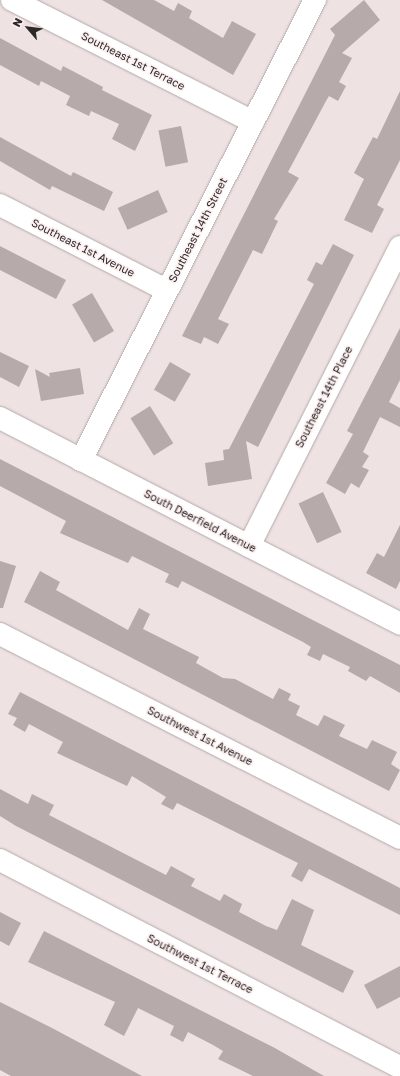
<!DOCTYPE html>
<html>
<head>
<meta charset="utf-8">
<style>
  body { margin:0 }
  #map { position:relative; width:400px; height:1076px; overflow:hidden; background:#eee2e2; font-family:"Golos Text",sans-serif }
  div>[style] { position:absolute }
  .building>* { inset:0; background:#b6aaaa; transform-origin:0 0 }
  .roads { filter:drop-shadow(0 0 1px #b4a8a9) drop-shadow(0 0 1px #b4a8a9) }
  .minor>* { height:22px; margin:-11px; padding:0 11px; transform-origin:11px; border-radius:11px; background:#fff }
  span { translate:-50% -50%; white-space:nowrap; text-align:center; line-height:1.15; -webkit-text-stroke:3px #fcefef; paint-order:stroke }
  .street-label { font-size:11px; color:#2d2929 }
  .north { position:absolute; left:8px; top:8px; width:40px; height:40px; -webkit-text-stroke:3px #fcefef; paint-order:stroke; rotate:298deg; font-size:11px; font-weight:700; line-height:16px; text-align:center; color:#2d2929 }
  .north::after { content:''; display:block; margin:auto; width:14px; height:18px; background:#2d2929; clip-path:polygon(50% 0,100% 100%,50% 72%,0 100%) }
</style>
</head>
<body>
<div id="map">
  <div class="building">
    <i style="clip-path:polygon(102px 0,154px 0,174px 11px,178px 3px,192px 11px,189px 18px,223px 38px,232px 21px,256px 34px,233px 75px)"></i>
    <i style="clip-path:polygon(364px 0,380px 20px,342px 53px,352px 58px,339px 82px,346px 86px,338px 101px,329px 96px,326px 101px,288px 172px,299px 178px,274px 219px,278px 221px,262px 254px,253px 250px,218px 319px,229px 324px,218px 344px,204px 337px,201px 344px,182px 336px,335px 35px,330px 29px)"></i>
    <i style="clip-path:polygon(0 38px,61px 71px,63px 66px,103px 87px,102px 90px,152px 115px,135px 151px,112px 139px,119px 124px,91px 111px,89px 116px,66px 105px,70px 96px,41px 81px,39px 86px,0 65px)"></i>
    <i style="clip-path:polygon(400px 91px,400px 160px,377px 205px,384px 209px,372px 233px,344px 220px,364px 179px,354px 173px,373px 137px,377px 139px)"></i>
    <i style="left:181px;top:126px;width:37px;height:23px;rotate:79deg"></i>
    <i style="clip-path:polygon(0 137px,71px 176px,73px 172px,113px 192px,104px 211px,52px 186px,50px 190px,0 161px)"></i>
    <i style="left:158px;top:190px;width:24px;height:44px;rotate:66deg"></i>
    <i style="clip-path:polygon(333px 244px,354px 255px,258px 447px,246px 441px,252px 479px,208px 486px,205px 463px,224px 460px,223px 450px,229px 449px,314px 284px,307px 280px,316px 262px,322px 265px)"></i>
    <i style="clip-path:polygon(0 246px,66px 280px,56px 299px,0 270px)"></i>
    <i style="left:92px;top:293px;width:44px;height:23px;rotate:60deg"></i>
    <i style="clip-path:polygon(400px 328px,400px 380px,389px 402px,400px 408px,400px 427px,380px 417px,363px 452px,369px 456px,362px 467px,369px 470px,359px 488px,351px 483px,345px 494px,326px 483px,353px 434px,347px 431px)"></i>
    <i style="clip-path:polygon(0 352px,29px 366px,19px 387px,0 377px)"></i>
    <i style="left:170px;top:362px;width:24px;height:32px;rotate:30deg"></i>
    <i style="clip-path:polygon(80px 368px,84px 394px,41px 401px,35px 369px,50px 377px,49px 373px)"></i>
    <i style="left:150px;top:406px;width:44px;height:23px;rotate:58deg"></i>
    <i style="clip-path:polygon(0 459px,400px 665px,400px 693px,370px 676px,366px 681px,348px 671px,350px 667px,323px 654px,320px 661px,307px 655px,311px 647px,303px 642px,182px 581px,178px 588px,165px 582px,169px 574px,132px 556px,128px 563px,60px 533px,66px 521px,0 486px)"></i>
    <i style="left:323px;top:492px;width:44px;height:27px;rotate:65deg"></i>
    <i style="clip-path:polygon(400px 525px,400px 581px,396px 589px,366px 573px,377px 553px,384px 557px)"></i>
    <i style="clip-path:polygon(0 561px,16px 566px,3px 608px,0 608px)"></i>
    <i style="clip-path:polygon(40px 571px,60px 582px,56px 590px,128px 630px,139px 608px,150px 614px,143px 629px,199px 657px,196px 663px,223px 678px,235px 679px,273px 699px,279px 688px,291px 694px,288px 700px,300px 706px,296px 715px,318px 726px,324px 715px,345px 725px,339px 736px,367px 749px,372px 740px,397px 752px,391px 764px,400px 770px,389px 791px,24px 602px)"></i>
    <i style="clip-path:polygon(20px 692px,400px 888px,400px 915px,309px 869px,302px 882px,291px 876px,298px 863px,177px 803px,173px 810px,161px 804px,166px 797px,132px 776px,127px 786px,57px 753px,63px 742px,29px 724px,25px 732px,13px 725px,17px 718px,8px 714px)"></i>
    <i style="clip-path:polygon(0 789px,28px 804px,32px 794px,54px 805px,49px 815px,166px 875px,171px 866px,195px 879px,191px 886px,220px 901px,224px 894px,242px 904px,239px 912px,266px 926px,277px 930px,292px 899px,314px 910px,301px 945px,354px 971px,343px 993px,16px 826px,0 816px)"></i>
    <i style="clip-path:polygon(0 912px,21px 923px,9px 946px,0 941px)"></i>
    <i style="clip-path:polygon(44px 931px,273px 1047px,324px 1076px,253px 1076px,218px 1059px,223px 1051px,213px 1045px,188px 1032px,183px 1042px,170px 1035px,174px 1026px,138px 1008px,124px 1036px,104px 1025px,115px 1002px,28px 962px)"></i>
    <i style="clip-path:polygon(400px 966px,400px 997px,377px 1009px,364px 985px)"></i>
    <i style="clip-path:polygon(0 1002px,52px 1028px,142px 1076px,11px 1076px,0 1070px)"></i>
  </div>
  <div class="roads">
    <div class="minor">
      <i style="left:12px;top:0;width:270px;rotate:26.8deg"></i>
      <i style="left:0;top:205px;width:186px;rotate:27.1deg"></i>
      <i style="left:0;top:418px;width:450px;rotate:27.2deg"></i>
      <i style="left:81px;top:460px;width:516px;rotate:-63.04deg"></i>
      <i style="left:249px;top:546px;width:335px;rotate:-63.2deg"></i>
      <i style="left:0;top:634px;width:449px;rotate:27deg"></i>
      <i style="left:0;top:860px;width:450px;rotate:27.4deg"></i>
    </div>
  </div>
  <div class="street-label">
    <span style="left:133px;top:61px;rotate:27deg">Southeast 1st Terrace</span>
    <span style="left:198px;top:230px;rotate:-63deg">Southeast 14th Street</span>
    <span style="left:83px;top:248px;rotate:27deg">Southeast 1st Avenue</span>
    <span style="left:324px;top:397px;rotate:-63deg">Southeast 14th Place</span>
    <span style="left:200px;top:521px;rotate:27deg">South Deerfield Avenue</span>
    <span style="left:200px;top:736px;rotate:27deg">Southwest 1st Avenue</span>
    <span style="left:200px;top:964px;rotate:27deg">Southwest 1st Terrace</span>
  </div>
  <div class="north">N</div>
</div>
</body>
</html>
